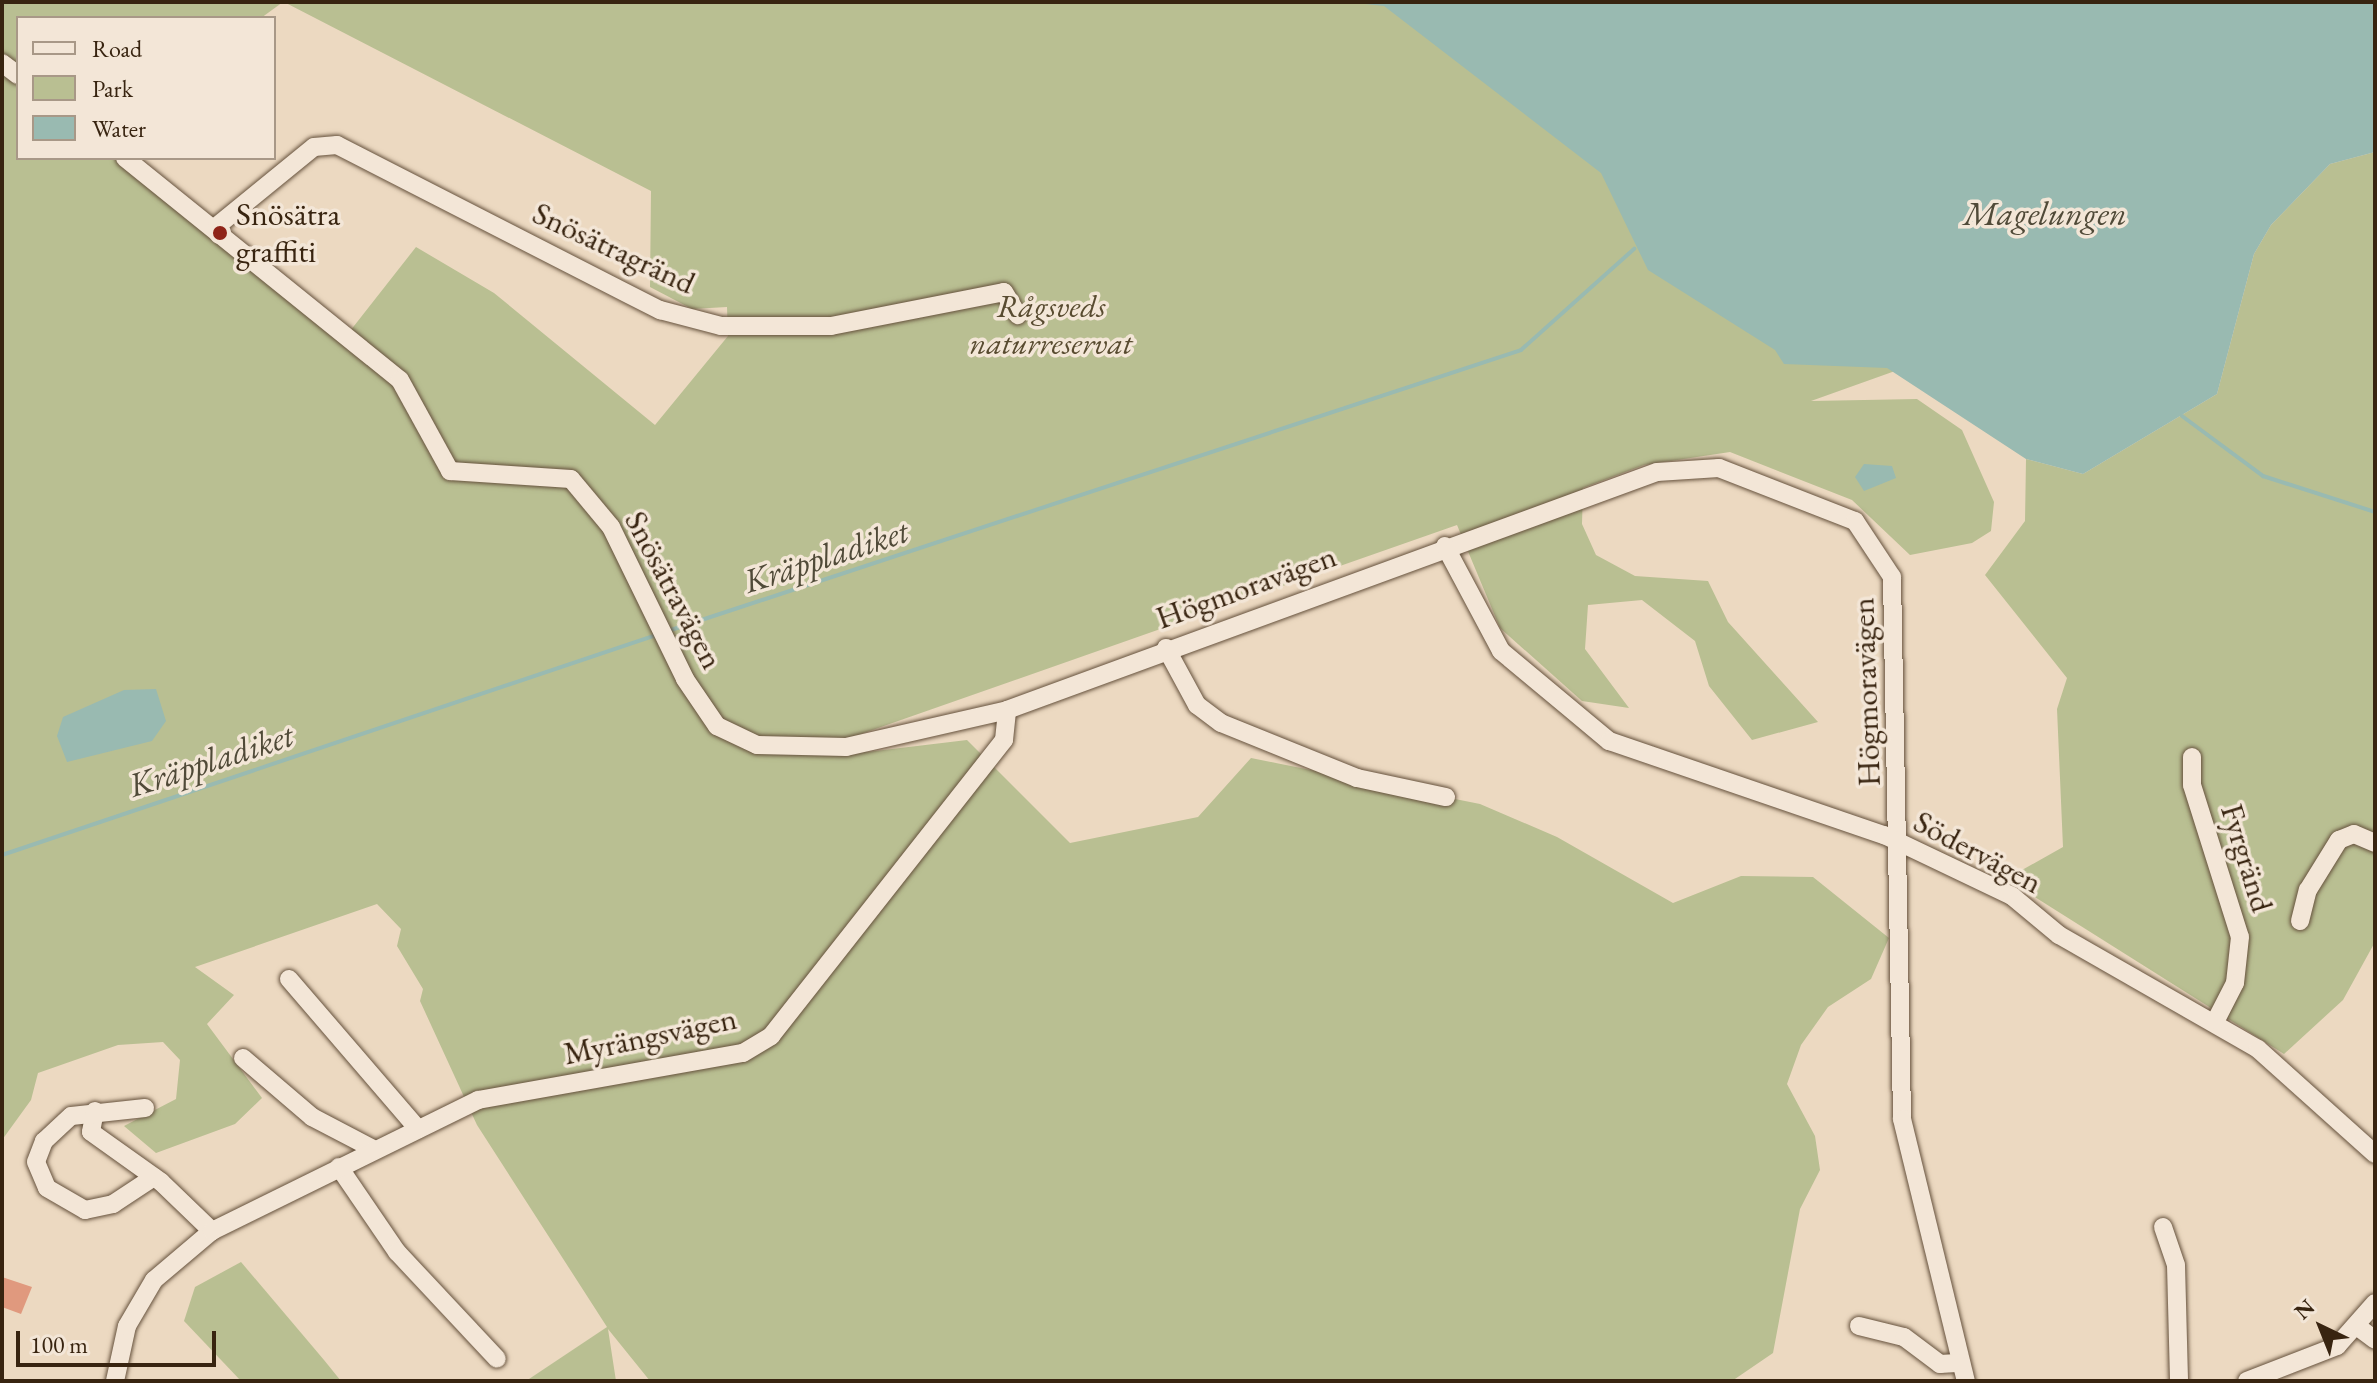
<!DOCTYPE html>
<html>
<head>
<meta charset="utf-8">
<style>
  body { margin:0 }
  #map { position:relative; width:2377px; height:1383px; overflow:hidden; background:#ecd9c1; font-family:"EB Garamond",serif }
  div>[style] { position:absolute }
  .green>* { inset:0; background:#b9bf92 }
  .water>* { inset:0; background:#99bab1 }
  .stream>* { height:4px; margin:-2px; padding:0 2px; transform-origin:2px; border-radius:2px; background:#99bab1 }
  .building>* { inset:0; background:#e0997e }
  .roads { filter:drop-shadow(0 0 2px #65513c) drop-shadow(0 0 2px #65513c) }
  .minor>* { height:18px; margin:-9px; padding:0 9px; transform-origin:9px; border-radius:9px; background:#f3e6d7 }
  .dots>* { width:22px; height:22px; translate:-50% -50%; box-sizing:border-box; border:4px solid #f3e6d7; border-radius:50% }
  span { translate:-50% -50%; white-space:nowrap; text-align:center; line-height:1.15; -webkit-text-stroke:7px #f3e6d7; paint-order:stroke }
  .poi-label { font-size:32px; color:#382410 }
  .left { translate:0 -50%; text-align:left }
  .street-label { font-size:32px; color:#382410 }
  .park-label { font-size:32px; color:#584b30; font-style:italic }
  .water-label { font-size:34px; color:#504a38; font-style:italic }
  .frame { position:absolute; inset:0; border:4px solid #382410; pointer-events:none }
  .legend { position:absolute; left:16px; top:16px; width:260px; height:144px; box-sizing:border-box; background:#f3e6d7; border:2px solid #a89887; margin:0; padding:10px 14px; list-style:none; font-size:24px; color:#382410 }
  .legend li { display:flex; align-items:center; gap:16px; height:40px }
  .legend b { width:40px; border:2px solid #a89887 }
  .north { position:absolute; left:2281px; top:1287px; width:80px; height:80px; -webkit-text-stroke:6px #f3e6d7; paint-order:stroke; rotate:317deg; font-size:22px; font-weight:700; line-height:32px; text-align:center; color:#382410 }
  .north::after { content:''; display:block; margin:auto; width:28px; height:36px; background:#382410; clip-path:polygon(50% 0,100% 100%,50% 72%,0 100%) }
  .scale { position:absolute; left:16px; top:1331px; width:200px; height:36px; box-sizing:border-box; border:4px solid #382410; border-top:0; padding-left:10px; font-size:24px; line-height:28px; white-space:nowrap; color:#382410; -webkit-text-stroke:6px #f3e6d7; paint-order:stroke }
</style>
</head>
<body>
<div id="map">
  <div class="green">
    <i style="clip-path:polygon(2px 2px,283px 2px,261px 18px,18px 18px,18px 158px,116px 158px,343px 340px,416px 247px,494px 293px,655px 425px,728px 336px,727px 307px,692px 309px,650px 287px,651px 191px,284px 2px,1849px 2px,1923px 361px,1811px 401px,1917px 399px,1962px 430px,1994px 502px,1991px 531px,1972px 543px,1910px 555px,1852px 500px,1730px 452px,1644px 465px,1583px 488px,1582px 524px,1596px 555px,1635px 576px,1708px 581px,1728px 622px,1818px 722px,1752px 740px,1709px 686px,1695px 641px,1642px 600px,1588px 605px,1585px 649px,1629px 708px,1582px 701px,1500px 628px,1457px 525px,861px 734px,867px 752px,967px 740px,1070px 843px,1198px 817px,1251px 758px,1480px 804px,1557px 837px,1673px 903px,1741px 876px,1813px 877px,1889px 938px,1871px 979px,1828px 1007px,1801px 1045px,1787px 1084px,1815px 1136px,1820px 1170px,1800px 1209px,1773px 1353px,1732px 1381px,650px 1381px,608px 1329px,616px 1381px,526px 1381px,607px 1327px,477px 1125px,420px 1001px,423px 989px,397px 946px,401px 929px,377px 904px,195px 967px,234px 995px,207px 1024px,262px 1098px,235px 1124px,156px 1153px,124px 1126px,176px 1099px,180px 1060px,163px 1042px,118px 1045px,38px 1073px,31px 1100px,2px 1140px)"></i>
    <i style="clip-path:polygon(2375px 152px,2375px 942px,2343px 1000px,2284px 1054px,2006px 879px,2063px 847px,2057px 709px,2067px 678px,1985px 575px,2025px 521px,2026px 459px,2083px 474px,2217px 394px,2254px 254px,2271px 225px,2330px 164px)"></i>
    <i style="clip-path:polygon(241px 1262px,324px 1360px,341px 1381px,241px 1381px,184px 1321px,195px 1287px)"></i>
  </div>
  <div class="water">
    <i style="clip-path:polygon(1346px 2px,2375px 2px,2375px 152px,2330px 164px,2271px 225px,2254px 254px,2217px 394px,2083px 474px,2026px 459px,1887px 368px,1784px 364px,1775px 350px,1648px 270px,1601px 173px,1384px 6px)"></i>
    <i style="clip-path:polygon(1864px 464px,1892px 466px,1896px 478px,1864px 491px,1855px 477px)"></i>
    <i style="clip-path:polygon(156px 689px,166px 721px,152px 741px,67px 762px,57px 736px,63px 717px,124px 690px)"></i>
  </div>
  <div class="stream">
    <i style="left:2182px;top:416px;width:101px;rotate:36.5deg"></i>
    <i style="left:2263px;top:476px;width:118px;rotate:17.8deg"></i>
    <i style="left:668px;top:631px;width:898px;rotate:-18.23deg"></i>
    <i style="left:1521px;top:350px;width:152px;rotate:-41.8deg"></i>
    <i style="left:2px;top:855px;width:690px;rotate:-18.59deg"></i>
  </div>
  <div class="building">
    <i style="clip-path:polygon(2px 1277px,32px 1287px,21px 1314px,2px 1307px)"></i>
  </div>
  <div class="roads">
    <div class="minor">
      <i style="left:2px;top:63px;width:20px;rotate:37deg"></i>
      <i style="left:125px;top:158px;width:353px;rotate:38.9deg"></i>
      <i style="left:400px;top:380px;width:104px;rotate:61.2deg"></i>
      <i style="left:450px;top:471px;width:121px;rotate:3.8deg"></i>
      <i style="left:571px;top:479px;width:62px;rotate:50.2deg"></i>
      <i style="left:611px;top:527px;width:169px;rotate:64deg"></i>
      <i style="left:685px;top:679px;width:57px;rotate:55.8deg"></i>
      <i style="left:717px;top:726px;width:44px;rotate:25.4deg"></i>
      <i style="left:757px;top:745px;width:89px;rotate:1.3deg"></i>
      <i style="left:846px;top:747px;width:165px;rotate:-12.9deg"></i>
      <i style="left:1007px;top:710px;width:692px;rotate:-20.11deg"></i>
      <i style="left:1657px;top:472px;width:62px;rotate:-3.7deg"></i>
      <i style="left:1719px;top:468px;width:146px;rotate:21.3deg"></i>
      <i style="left:1855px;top:521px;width:67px;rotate:56.5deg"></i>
      <i style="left:1892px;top:577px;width:542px;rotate:88.94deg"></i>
      <i style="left:1902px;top:1119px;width:270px;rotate:76.3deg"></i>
      <i style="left:217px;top:226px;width:125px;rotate:-39.2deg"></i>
      <i style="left:314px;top:147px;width:23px;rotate:-5deg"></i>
      <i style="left:337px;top:145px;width:363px;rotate:27.1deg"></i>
      <i style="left:660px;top:310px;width:63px;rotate:14.7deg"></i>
      <i style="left:721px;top:326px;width:110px"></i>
      <i style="left:831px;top:326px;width:176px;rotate:-11.1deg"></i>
      <i style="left:1004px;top:292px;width:27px;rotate:59deg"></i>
      <i style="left:1445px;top:546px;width:119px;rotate:61.9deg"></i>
      <i style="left:1501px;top:651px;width:141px;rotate:39.8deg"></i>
      <i style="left:1609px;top:741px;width:291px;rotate:18.9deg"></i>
      <i style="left:1884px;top:835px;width:142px;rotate:25.5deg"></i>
      <i style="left:2012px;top:896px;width:61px;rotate:39.7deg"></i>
      <i style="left:2059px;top:935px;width:229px;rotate:29.8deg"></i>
      <i style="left:2258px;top:1049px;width:157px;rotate:41.9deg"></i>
      <i style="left:1166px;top:648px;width:65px;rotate:61.5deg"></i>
      <i style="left:1197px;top:705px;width:30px;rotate:37deg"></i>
      <i style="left:1221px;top:723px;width:147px;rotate:22deg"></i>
      <i style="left:1357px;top:778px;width:91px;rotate:12.1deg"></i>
      <i style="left:2192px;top:757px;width:28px;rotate:90deg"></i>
      <i style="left:2192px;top:785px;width:159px;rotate:72.5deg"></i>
      <i style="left:2240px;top:937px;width:46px;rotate:96.2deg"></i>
      <i style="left:2235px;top:983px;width:42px;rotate:117.2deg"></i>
      <i style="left:2300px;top:921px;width:32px;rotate:-76deg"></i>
      <i style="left:2308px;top:890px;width:59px;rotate:-58.2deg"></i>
      <i style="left:2339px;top:840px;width:16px;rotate:-22deg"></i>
      <i style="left:2354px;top:834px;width:23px;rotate:23deg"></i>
      <i style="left:289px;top:979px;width:198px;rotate:49.3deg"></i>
      <i style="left:243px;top:1058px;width:91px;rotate:40.5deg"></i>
      <i style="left:312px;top:1117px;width:71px;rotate:27.6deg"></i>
      <i style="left:145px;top:1108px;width:74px;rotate:173.8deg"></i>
      <i style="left:71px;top:1116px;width:37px;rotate:137deg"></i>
      <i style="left:44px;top:1141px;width:22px;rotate:111deg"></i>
      <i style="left:36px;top:1162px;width:28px;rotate:67deg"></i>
      <i style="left:47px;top:1188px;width:44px;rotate:30.1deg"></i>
      <i style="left:85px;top:1210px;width:29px;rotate:-12deg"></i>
      <i style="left:113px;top:1204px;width:49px;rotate:-33.4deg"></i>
      <i style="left:95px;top:1111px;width:21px;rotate:101deg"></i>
      <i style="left:91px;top:1132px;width:86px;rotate:35.5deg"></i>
      <i style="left:161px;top:1182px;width:71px;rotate:43.9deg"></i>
      <i style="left:339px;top:1167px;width:103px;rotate:55.7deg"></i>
      <i style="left:397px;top:1252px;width:146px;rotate:46.9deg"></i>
      <i style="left:2163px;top:1227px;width:40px;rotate:71.1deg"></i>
      <i style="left:2176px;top:1265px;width:116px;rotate:88.5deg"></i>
      <i style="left:1859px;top:1326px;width:46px;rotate:13.7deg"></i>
      <i style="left:1904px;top:1337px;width:45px;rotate:36.9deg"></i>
      <i style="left:1940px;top:1364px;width:17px;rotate:-3deg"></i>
      <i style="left:2358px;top:1327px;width:21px;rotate:37deg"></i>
      <i style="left:115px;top:1381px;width:56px;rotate:-77.7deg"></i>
      <i style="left:127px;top:1326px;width:53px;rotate:-59.6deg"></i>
      <i style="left:154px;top:1280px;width:76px;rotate:-40.2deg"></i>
      <i style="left:212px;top:1231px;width:297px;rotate:-26.2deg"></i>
      <i style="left:478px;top:1100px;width:269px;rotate:-10.1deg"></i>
      <i style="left:743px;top:1053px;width:33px;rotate:-31deg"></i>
      <i style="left:771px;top:1036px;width:377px;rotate:-51.8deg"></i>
      <i style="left:1004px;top:740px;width:30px;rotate:-84deg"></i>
      <i style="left:2247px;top:1381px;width:97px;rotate:-21.3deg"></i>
      <i style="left:2337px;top:1346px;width:57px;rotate:-48.5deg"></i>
    </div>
  </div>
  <div class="dots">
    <i style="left:220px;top:233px;background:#8f2418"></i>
  </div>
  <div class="poi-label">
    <span class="left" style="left:236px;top:233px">Snösätra<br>graffiti</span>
  </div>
  <div class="street-label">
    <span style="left:614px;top:248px;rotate:25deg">Snösätragränd</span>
    <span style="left:1246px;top:587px;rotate:-20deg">Högmoravägen</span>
    <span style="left:674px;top:590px;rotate:62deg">Snösätravägen</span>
    <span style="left:1866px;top:692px;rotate:-92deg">Högmoravägen</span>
    <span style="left:1978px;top:852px;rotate:28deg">Södervägen</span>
    <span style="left:2247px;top:858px;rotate:73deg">Fyrgränd</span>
    <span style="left:650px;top:1036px;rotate:-12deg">Myrängsvägen</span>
  </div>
  <div class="park-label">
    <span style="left:1051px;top:325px">Rågsveds<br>naturreservat</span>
  </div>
  <div class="water-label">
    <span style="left:2045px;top:214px">Magelungen</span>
    <span style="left:826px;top:556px;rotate:-18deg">Kräppladiket</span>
    <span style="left:211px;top:760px;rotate:-18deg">Kräppladiket</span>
  </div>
  <div class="frame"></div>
  <ul class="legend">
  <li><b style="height:10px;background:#f3e6d7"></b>Road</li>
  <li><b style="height:22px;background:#b9bf92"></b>Park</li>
  <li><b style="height:22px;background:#99bab1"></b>Water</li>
  </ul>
  <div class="north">N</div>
  <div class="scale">100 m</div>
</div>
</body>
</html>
